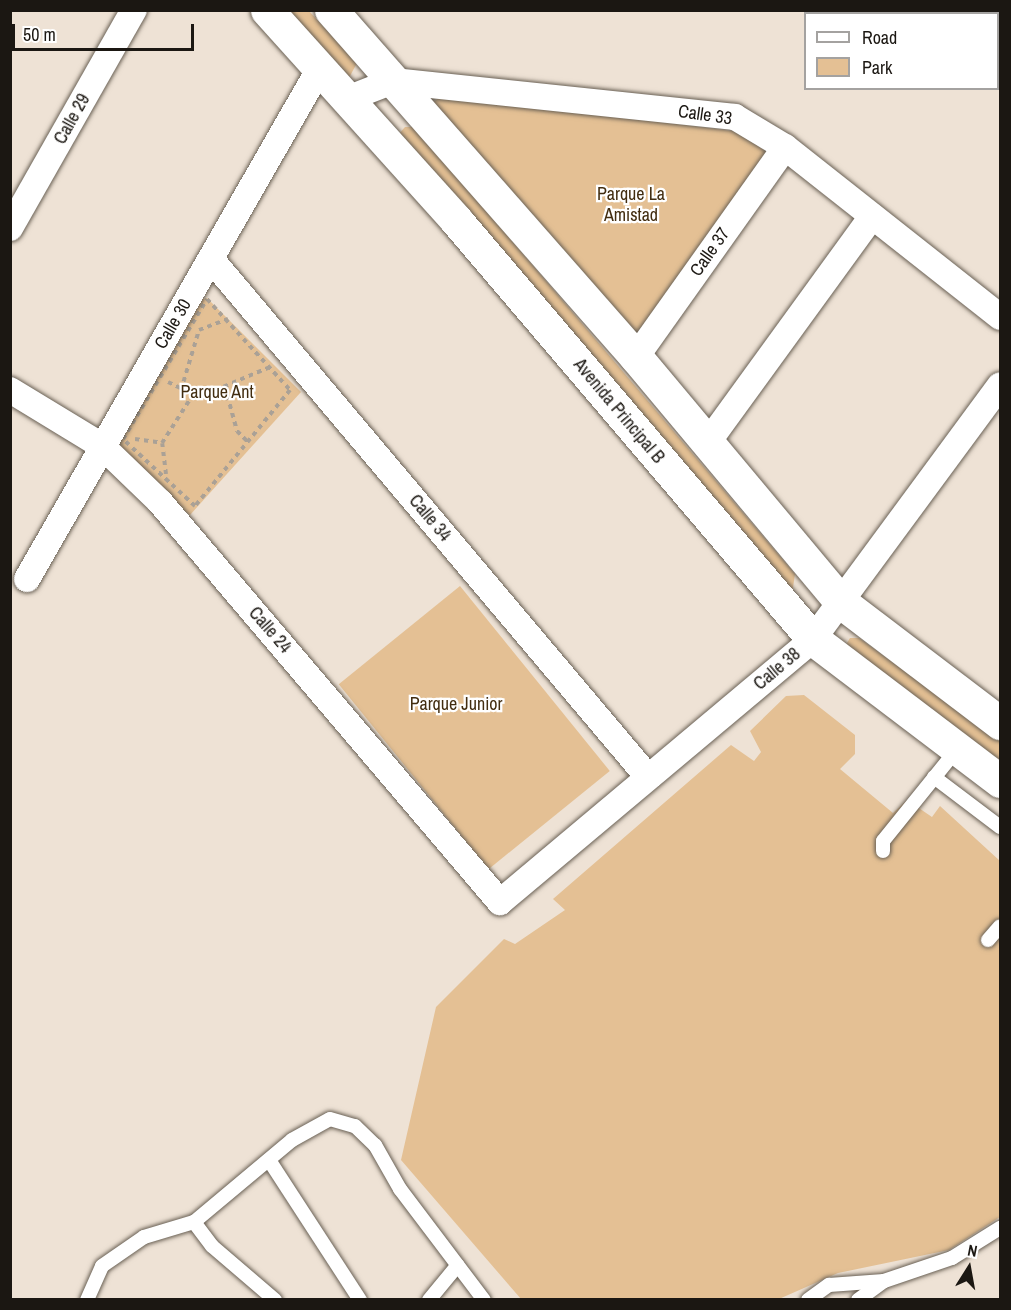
<!DOCTYPE html>
<html>
<head>
<meta charset="utf-8">
<style>
  body { margin:0 }
  #map { position:relative; width:1011px; height:1310px; overflow:hidden; background:#eee2d5; font-family:"Archivo Narrow",sans-serif }
  div>[style] { position:absolute }
  .green>* { inset:0; background:#e4c094; transform-origin:0 0 }
  .path>* { height:4px; margin-top:-2px; transform-origin:0; background:repeating-linear-gradient(90deg,#aaa196 0 4.5px,transparent 0 9px) }
  .roads { filter:drop-shadow(0 0 2px #696054) drop-shadow(0 0 2px #696054) }
  .lane>* { height:14px; margin:-7px; padding:0 7px; transform-origin:7px; border-radius:7px; background:#fff }
  .street>* { height:26px; margin:-13px; padding:0 13px; transform-origin:13px; border-radius:13px; background:#fff }
  .secondary>* { height:33px; margin:-16.5px; padding:0 16.5px; transform-origin:16.5px; border-radius:16.5px; background:#fff }
  span { translate:-50% -50%; white-space:nowrap; text-align:center; line-height:1.15; -webkit-text-stroke:4.5px #fff; paint-order:stroke }
  .street-label { font-size:18px; color:#1b1712 }
  .park-label { font-size:18px; color:#422d10 }
  .frame { position:absolute; inset:0; border:12px solid #1b1712; pointer-events:none }
  .legend { position:absolute; left:804px; top:12px; width:195px; height:78px; box-sizing:border-box; background:#fff; border:2px solid #a4a2a0; margin:0; padding:8px 10px; list-style:none; font-size:18px; color:#1b1712 }
  .legend li { display:flex; align-items:center; gap:12px; height:30px }
  .legend b { width:30px; border:2px solid #a4a2a0 }
  .north { position:absolute; left:939px; top:1238px; width:60px; height:60px; -webkit-text-stroke:4px #fff; paint-order:stroke; rotate:11deg; font-size:16px; font-weight:700; line-height:24px; text-align:center; color:#1b1712 }
  .north::after { content:''; display:block; margin:auto; width:21px; height:27px; background:#1b1712; clip-path:polygon(50% 0,100% 100%,50% 72%,0 100%) }
  .scale { position:absolute; left:12px; top:24px; width:182px; height:27px; box-sizing:border-box; border:3px solid #1b1712; border-top:0; padding-left:8px; font-size:18px; line-height:21px; white-space:nowrap; color:#1b1712; -webkit-text-stroke:4px #fff; paint-order:stroke }
</style>
</head>
<body>
<div id="map">
  <div class="green">
    <i style="clip-path:polygon(273px 11px,309px 11px,357px 63px,350px 76px,341px 76px)"></i>
    <i style="clip-path:polygon(443px 95px,740px 132px,770px 155px,638px 340px,432px 103px)"></i>
    <i style="clip-path:polygon(405px 127px,415px 127px,795px 574px,792px 594px,398px 135px)"></i>
    <i style="clip-path:polygon(207px 298px,301px 392px,190px 515px,110px 449px,200px 300px)"></i>
    <i style="left:460px;top:586px;width:238px;height:156px;rotate:51deg"></i>
    <i style="clip-path:polygon(850px 638px,859px 638px,1000px 740px,1000px 771px,844px 648px)"></i>
    <i style="clip-path:polygon(804px 695px,855px 735px,855px 754px,840px 769px,893px 813px,907px 800px,932px 817px,940px 806px,1000px 861px,1000px 1217px,949px 1250px,838px 1273px,779px 1299px,521px 1299px,401px 1160px,436px 1007px,504px 939px,515px 944px,565px 910px,553px 899px,731px 745px,754px 761px,761px 752px,750px 731px,786px 696px)"></i>
  </div>
  <div class="path">
    <i style="left:207px;top:299px;width:123px;rotate:47.6deg"></i>
    <i style="left:290px;top:390px;width:150px;rotate:129.3deg"></i>
    <i style="left:195px;top:506px;width:98px;rotate:-137.1deg"></i>
    <i style="left:123px;top:439px;width:163px;rotate:-59deg"></i>
    <i style="left:199px;top:330px;width:31px;rotate:-21deg"></i>
    <i style="left:168px;top:382px;width:34px;rotate:26deg"></i>
    <i style="left:199px;top:397px;width:77px;rotate:-22.9deg"></i>
    <i style="left:225px;top:387px;width:46px;rotate:74.7deg"></i>
    <i style="left:237px;top:431px;width:16px;rotate:45deg"></i>
    <i style="left:181px;top:390px;width:63px;rotate:-73.3deg"></i>
    <i style="left:135px;top:439px;width:27px;rotate:8deg"></i>
    <i style="left:166px;top:474px;width:31px;rotate:-97deg"></i>
    <i style="left:162px;top:443px;width:56px;rotate:-57.4deg"></i>
  </div>
  <div class="roads">
    <div class="lane">
      <i style="left:934px;top:777px;width:83px;rotate:37.1deg"></i>
      <i style="left:883px;top:851px;width:10px;rotate:-90deg"></i>
      <i style="left:883px;top:841px;width:119px;rotate:-51.1deg"></i>
      <i style="left:988px;top:940px;width:18px;rotate:-49deg"></i>
      <i style="left:269px;top:1160px;width:167px;rotate:57deg"></i>
      <i style="left:87px;top:1300px;width:37px;rotate:-66deg"></i>
      <i style="left:102px;top:1266px;width:51px;rotate:-34.6deg"></i>
      <i style="left:144px;top:1237px;width:52px;rotate:-16.7deg"></i>
      <i style="left:275px;top:1300px;width:83px;rotate:-139.4deg"></i>
      <i style="left:212px;top:1246px;width:30px;rotate:-127deg"></i>
      <i style="left:194px;top:1222px;width:128px;rotate:-39.9deg"></i>
      <i style="left:292px;top:1140px;width:43px;rotate:-28.9deg"></i>
      <i style="left:330px;top:1119px;width:26px;rotate:16deg"></i>
      <i style="left:355px;top:1126px;width:28px;rotate:44deg"></i>
      <i style="left:375px;top:1145px;width:51px;rotate:60.4deg"></i>
      <i style="left:400px;top:1189px;width:139px;rotate:52.9deg"></i>
      <i style="left:429px;top:1300px;width:45px;rotate:-50.4deg"></i>
      <i style="left:808px;top:1300px;width:26px;rotate:-36deg"></i>
      <i style="left:829px;top:1285px;width:55px;rotate:-4.2deg"></i>
      <i style="left:858px;top:1300px;width:32px;rotate:-36deg"></i>
      <i style="left:884px;top:1281px;width:72px;rotate:-18.7deg"></i>
      <i style="left:952px;top:1258px;width:57px;rotate:-32deg"></i>
    </div>
    <div class="street">
      <i style="left:347px;top:99px;width:49px;rotate:-21.4deg"></i>
      <i style="left:393px;top:81px;width:344px;rotate:6deg"></i>
      <i style="left:735px;top:117px;width:58px;rotate:31deg"></i>
      <i style="left:785px;top:147px;width:274px;rotate:38.3deg"></i>
      <i style="left:10px;top:228px;width:251px;rotate:-60.4deg"></i>
      <i style="left:211px;top:259px;width:678px;rotate:49.85deg"></i>
      <i style="left:636px;top:357px;width:257px;rotate:-54.6deg"></i>
      <i style="left:10px;top:390px;width:108px;rotate:31.3deg"></i>
      <i style="left:102px;top:446px;width:81px;rotate:44deg"></i>
      <i style="left:160px;top:502px;width:525px;rotate:49.64deg"></i>
      <i style="left:500px;top:902px;width:409px;rotate:-40deg"></i>
      <i style="left:813px;top:639px;width:315px;rotate:-53.6deg"></i>
      <i style="left:708px;top:442px;width:279px;rotate:-54deg"></i>
      <i style="left:27px;top:579px;width:589px;rotate:-60.17deg"></i>
    </div>
    <div class="secondary">
      <i style="left:267px;top:10px;width:283px;rotate:48deg"></i>
      <i style="left:456px;top:220px;width:550px;rotate:49.57deg"></i>
      <i style="left:813px;top:639px;width:235px;rotate:37.2deg"></i>
      <i style="left:331px;top:10px;width:462px;rotate:48.7deg"></i>
      <i style="left:636px;top:357px;width:319px;rotate:50.1deg"></i>
      <i style="left:841px;top:602px;width:200px;rotate:37.3deg"></i>
    </div>
  </div>
  <div class="street-label">
    <span style="left:705px;top:115px;rotate:8deg">Calle 33</span>
    <span style="left:72px;top:119px;rotate:-61deg">Calle 29</span>
    <span style="left:710px;top:252px;rotate:-55deg">Calle 37</span>
    <span style="left:173px;top:324px;rotate:-60deg">Calle 30</span>
    <span style="left:619px;top:411px;rotate:50deg">Avenida Principal B</span>
    <span style="left:430px;top:518px;rotate:50deg">Calle 34</span>
    <span style="left:270px;top:630px;rotate:49deg">Calle 24</span>
    <span style="left:777px;top:669px;rotate:-40deg">Calle 38</span>
  </div>
  <div class="park-label">
    <span style="left:631px;top:205px">Parque La<br>Amistad</span>
    <span style="left:217px;top:392px">Parque Ant</span>
    <span style="left:456px;top:704px">Parque Junior</span>
  </div>
  <div class="frame"></div>
  <ul class="legend">
  <li><b style="height:8px;background:#fff"></b>Road</li>
  <li><b style="height:16px;background:#e4c094"></b>Park</li>
  </ul>
  <div class="north">N</div>
  <div class="scale">50 m</div>
</div>
</body>
</html>
